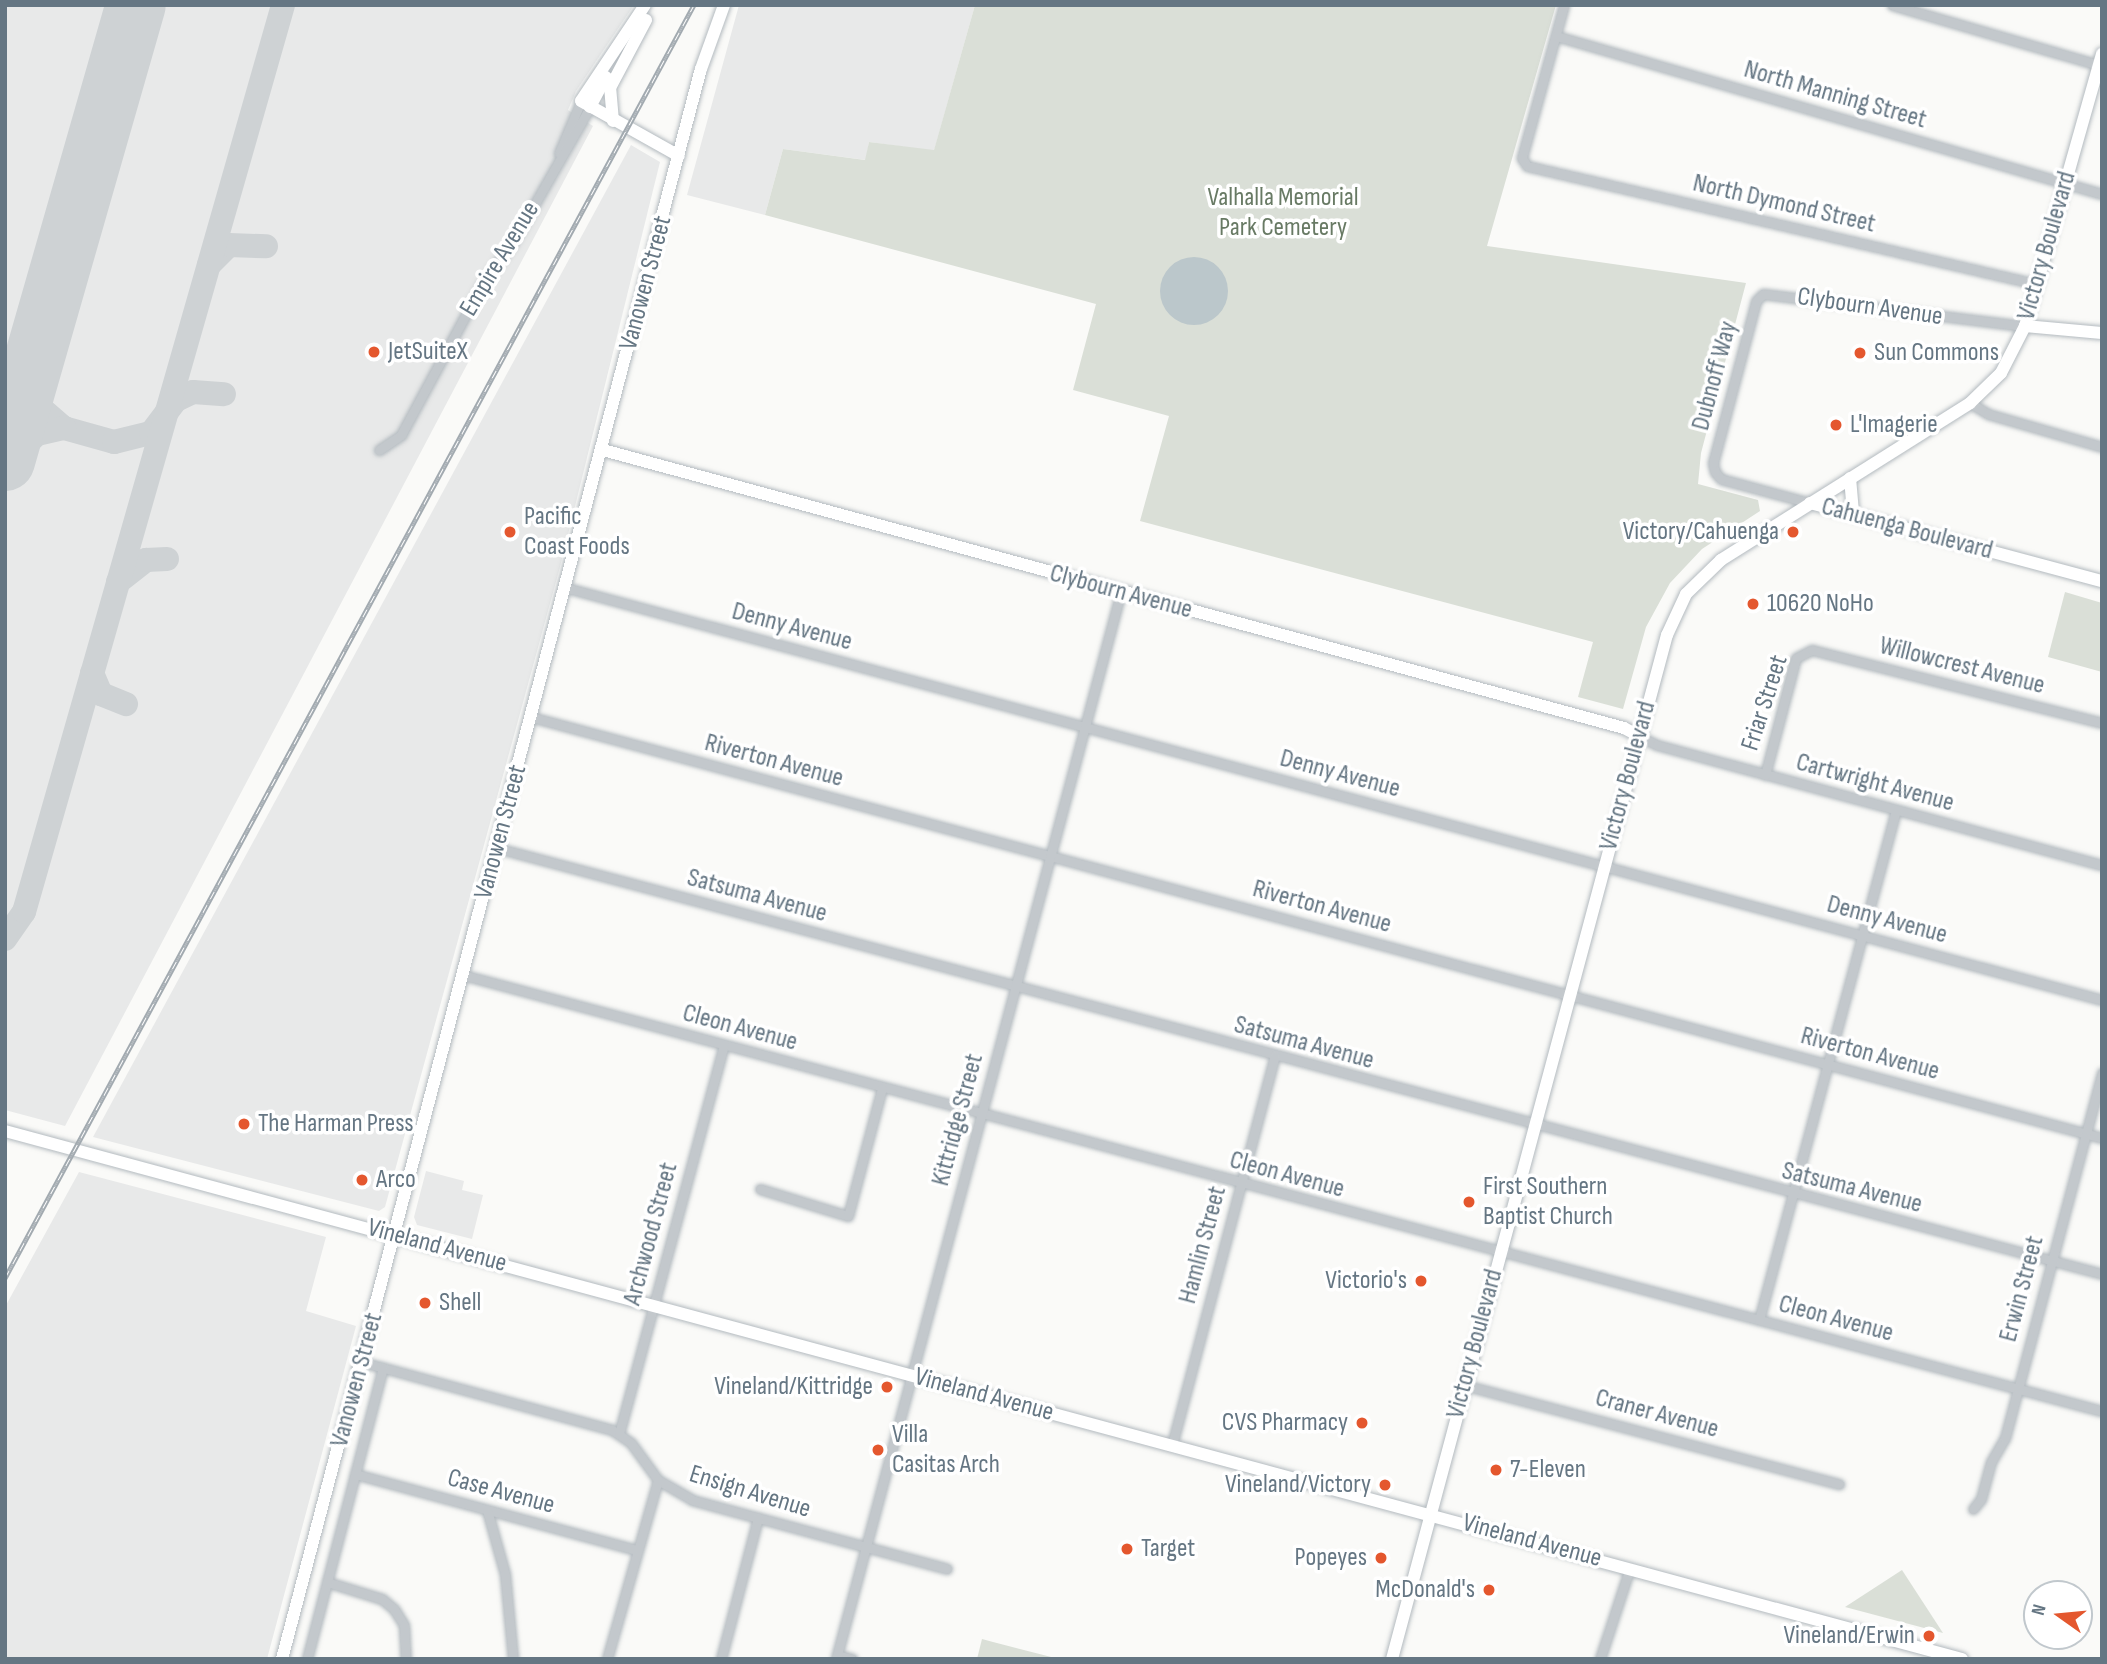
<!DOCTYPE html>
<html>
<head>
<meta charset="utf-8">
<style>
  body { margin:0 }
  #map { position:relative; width:2107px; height:1664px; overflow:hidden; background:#fafaf8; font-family:"Sofia Sans Condensed",sans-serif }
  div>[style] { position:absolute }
  .built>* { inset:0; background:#e8e9e9 }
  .green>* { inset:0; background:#dadfd7 }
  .water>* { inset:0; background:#bbc7cb }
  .round { border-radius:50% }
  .taxiway>* { height:24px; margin:-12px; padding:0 12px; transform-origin:12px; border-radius:12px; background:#ced2d4 }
  .runway>* { height:60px; margin:-30px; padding:0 30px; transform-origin:30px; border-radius:30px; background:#ced2d4 }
  .roads { filter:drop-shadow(0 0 2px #b3babf) drop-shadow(0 0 2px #b3babf) }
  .street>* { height:9px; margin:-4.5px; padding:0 4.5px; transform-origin:4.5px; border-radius:4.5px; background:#c3c8cc }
  .secondary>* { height:12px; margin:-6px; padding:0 6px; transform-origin:6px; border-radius:6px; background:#fff }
  .rail>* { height:5px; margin-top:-2.5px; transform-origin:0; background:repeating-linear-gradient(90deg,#fff 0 8px,#a2aab0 0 16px); box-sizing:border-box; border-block:2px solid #a2aab0 }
  .dots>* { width:19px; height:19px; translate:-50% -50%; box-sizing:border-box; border:4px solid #fff; border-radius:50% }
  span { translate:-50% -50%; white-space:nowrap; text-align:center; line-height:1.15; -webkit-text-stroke:7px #fff; paint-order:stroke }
  .street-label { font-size:26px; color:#657683 }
  .park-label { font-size:26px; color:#687a64 }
  .poi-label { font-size:26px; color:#657683 }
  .left { translate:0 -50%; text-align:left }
  .right { translate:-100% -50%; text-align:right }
  .frame { position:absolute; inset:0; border:7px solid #657683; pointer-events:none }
  .north { position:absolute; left:2023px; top:1580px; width:70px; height:70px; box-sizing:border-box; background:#fff; border:2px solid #c1c8cd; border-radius:50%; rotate:285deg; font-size:19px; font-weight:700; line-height:28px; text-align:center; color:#657683 }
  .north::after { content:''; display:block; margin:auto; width:24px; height:32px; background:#e4572e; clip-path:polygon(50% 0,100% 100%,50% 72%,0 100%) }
</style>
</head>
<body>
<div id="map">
  <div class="built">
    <i style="clip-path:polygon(5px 5px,634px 5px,576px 91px,568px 110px,593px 126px,65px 1126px,5px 1110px)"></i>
    <i style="clip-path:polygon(739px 5px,975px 5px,934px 151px,869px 142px,866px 160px,783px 149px,765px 215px,687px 195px)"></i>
    <i style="clip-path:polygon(631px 145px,660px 162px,560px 567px,385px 1207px,379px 1211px,93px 1137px)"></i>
    <i style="clip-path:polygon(426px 1171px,464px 1181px,462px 1190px,483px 1195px,472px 1239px,417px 1225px,414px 1217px)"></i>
    <i style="clip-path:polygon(79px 1172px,326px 1237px,306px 1311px,356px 1326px,267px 1659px,5px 1659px,5px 1307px)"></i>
  </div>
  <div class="green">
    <i style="clip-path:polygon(975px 5px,1556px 5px,1487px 246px,1746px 283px,1701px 453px,1698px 484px,1758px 500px,1760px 511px,1702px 549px,1670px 583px,1646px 627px,1623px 709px,1578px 697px,1593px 642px,1140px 521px,1169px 416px,1073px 390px,1096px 304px,765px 215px,783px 149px,865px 160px,869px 142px,934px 150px)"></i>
    <i style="clip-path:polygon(2065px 592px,2102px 603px,2102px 672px,2048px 657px)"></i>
    <i style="clip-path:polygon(1902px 1570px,1943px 1633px,1845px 1607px)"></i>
    <i style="clip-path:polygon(982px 1639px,993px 1642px,1059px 1659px,977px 1659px)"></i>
  </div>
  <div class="water">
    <i class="round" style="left:1160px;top:257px;width:68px;height:68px"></i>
  </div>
  <div class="taxiway">
    <i style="left:209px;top:265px;width:28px;rotate:-45deg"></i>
    <i style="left:229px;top:245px;width:37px;rotate:2deg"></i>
    <i style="left:38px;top:347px;width:44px;rotate:93.9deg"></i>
    <i style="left:35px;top:391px;width:19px;rotate:69deg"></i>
    <i style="left:42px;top:409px;width:29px;rotate:41deg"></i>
    <i style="left:64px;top:428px;width:52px;rotate:15.6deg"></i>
    <i style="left:114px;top:442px;width:38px;rotate:-14deg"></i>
    <i style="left:151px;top:433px;width:41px;rotate:-52.9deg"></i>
    <i style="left:176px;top:400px;width:19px;rotate:-25deg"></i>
    <i style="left:193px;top:392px;width:31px;rotate:4deg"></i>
    <i style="left:5px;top:381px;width:28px;rotate:-39deg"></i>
    <i style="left:27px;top:363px;width:19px;rotate:-58deg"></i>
    <i style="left:5px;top:465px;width:45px;rotate:-44.1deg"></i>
    <i style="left:37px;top:434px;width:28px;rotate:-13deg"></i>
    <i style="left:118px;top:582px;width:36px;rotate:-38deg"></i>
    <i style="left:146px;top:560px;width:21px;rotate:-3deg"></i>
    <i style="left:92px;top:673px;width:23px;rotate:67deg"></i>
    <i style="left:101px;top:694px;width:27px;rotate:22deg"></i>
    <i style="left:5px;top:939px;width:33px;rotate:-55deg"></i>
    <i style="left:24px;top:912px;width:943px;rotate:-74.06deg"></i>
  </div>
  <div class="runway">
    <i style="left:5px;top:461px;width:474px;rotate:-74deg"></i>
  </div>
  <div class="roads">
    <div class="street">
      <i style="left:1564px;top:5px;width:159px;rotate:105.4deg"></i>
      <i style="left:1522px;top:158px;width:9px;rotate:58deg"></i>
      <i style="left:1527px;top:166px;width:522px;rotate:13.05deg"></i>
      <i style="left:1892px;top:5px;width:219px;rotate:16.2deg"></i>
      <i style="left:1556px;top:36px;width:568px;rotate:16.14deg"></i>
      <i style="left:559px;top:153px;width:56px;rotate:-67.1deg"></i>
      <i style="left:1970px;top:403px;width:21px;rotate:31deg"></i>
      <i style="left:1988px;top:414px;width:119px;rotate:16.1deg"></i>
      <i style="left:379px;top:450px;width:27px;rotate:-34deg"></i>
      <i style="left:401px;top:435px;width:173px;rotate:-61.7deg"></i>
      <i style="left:483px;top:283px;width:51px;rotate:-53.8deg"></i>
      <i style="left:513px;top:242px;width:155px;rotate:-60.3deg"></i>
      <i style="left:1810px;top:503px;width:92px;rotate:-164.9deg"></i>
      <i style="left:1721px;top:479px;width:9px;rotate:-131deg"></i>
      <i style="left:1715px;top:472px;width:9px;rotate:-103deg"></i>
      <i style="left:1713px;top:463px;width:168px;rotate:-75.1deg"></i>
      <i style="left:1756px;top:301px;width:10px;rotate:-45deg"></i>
      <i style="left:1763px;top:294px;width:264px;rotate:7deg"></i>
      <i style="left:567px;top:588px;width:1589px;rotate:15.02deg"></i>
      <i style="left:531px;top:717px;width:1626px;rotate:15deg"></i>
      <i style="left:1639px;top:736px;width:20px;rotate:27deg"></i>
      <i style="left:1657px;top:745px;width:461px;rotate:15.1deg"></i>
      <i style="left:1765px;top:775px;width:121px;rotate:-75.2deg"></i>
      <i style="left:1796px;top:658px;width:18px;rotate:-27deg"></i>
      <i style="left:1812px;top:650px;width:299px;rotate:14.1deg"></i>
      <i style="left:497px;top:848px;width:1661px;rotate:14.86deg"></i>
      <i style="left:463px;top:975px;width:1696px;rotate:14.9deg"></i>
      <i style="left:760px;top:1189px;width:92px;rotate:17.1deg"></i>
      <i style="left:848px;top:1216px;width:132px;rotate:-75.1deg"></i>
      <i style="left:1759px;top:1320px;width:528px;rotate:-74.96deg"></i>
      <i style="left:362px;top:1362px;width:259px;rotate:15.2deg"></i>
      <i style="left:612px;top:1430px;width:23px;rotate:34deg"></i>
      <i style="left:631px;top:1443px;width:46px;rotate:53.9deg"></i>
      <i style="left:658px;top:1480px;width:39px;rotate:30deg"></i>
      <i style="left:692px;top:1500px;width:264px;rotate:15.1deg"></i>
      <i style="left:1464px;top:1385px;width:388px;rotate:14.8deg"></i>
      <i style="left:619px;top:1434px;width:403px;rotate:-74.9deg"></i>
      <i style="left:1172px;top:1445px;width:402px;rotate:-75.2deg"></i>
      <i style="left:355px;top:1474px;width:291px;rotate:15.1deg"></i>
      <i style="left:1973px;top:1509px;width:13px;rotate:-51deg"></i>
      <i style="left:1981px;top:1499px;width:38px;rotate:-75deg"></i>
      <i style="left:1991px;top:1462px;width:28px;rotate:-60deg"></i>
      <i style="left:2005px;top:1438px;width:378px;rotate:-75.1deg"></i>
      <i style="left:487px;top:1510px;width:66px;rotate:74.3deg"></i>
      <i style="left:505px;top:1574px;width:85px;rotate:84.6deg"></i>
      <i style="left:327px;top:1582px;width:58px;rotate:17.2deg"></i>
      <i style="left:382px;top:1599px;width:16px;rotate:40deg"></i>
      <i style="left:394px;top:1609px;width:19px;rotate:58deg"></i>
      <i style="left:404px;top:1625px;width:34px;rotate:87deg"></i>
      <i style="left:837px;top:1655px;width:16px;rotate:15deg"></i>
      <i style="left:307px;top:1659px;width:301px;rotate:-75.4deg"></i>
      <i style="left:607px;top:1659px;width:186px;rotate:-74.1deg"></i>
      <i style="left:721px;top:1659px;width:146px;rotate:-75.3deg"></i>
      <i style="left:836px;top:1659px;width:1104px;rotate:-75.05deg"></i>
      <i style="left:1600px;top:1659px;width:96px;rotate:-71.8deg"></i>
    </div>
    <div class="secondary">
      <i style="left:645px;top:5px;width:115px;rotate:123.7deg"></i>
      <i style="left:581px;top:101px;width:112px;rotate:29.3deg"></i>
      <i style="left:590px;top:107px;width:34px;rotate:-62deg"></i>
      <i style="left:613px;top:121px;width:33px;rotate:-95deg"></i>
      <i style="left:610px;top:88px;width:77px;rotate:-62.1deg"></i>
      <i style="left:2025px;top:326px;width:77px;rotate:5.2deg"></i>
      <i style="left:603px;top:450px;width:1058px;rotate:15.23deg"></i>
      <i style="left:1624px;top:728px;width:17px;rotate:28deg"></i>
      <i style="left:1850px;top:478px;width:36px;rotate:85deg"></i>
      <i style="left:1810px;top:503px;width:302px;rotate:15deg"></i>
      <i style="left:5px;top:1131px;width:2027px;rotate:15.1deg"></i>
      <i style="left:282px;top:1659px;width:1644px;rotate:-75.24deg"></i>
      <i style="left:701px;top:69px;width:68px;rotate:-70.2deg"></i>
      <i style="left:1392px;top:1659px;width:1060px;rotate:-74.97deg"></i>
      <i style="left:1667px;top:635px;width:45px;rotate:-65.1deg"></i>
      <i style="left:1686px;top:594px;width:49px;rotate:-44.2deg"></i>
      <i style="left:1721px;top:560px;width:294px;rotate:-32.2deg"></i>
      <i style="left:1970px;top:403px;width:43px;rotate:-44.1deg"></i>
      <i style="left:2001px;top:373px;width:53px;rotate:-62.9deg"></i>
      <i style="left:2025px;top:326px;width:283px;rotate:-74.2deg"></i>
    </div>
  </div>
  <div class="rail">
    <i style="left:5px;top:1278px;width:1447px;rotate:-61.58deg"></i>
  </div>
  <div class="dots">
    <i style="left:374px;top:352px;background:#e4572e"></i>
    <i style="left:1860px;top:353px;background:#e4572e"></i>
    <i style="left:1836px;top:425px;background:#e4572e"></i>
    <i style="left:510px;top:532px;background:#e4572e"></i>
    <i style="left:1793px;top:532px;background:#e4572e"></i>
    <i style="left:1753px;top:604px;background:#e4572e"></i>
    <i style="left:244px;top:1124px;background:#e4572e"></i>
    <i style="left:362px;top:1180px;background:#e4572e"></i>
    <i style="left:1469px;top:1202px;background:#e4572e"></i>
    <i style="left:1421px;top:1281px;background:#e4572e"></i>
    <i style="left:425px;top:1303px;background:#e4572e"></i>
    <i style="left:887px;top:1387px;background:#e4572e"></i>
    <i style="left:1362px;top:1423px;background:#e4572e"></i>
    <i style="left:878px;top:1450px;background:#e4572e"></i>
    <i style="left:1496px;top:1470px;background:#e4572e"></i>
    <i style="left:1385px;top:1485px;background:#e4572e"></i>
    <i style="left:1127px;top:1549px;background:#e4572e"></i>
    <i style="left:1381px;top:1558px;background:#e4572e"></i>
    <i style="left:1489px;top:1590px;background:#e4572e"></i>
    <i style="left:1929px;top:1636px;background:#e4572e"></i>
  </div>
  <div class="street-label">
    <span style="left:1835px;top:95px;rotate:16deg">North Manning Street</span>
    <span style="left:1784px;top:204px;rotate:13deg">North Dymond Street</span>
    <span style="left:2047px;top:246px;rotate:-74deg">Victory Boulevard</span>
    <span style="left:500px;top:259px;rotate:-59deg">Empire Avenue</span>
    <span style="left:646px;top:283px;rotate:-75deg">Vanowen Street</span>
    <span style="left:1870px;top:307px;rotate:8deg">Clybourn Avenue</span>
    <span style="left:1715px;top:376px;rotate:-75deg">Dubnoff Way</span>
    <span style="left:1907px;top:529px;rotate:15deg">Cahuenga Boulevard</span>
    <span style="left:1121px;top:592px;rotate:15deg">Clybourn Avenue</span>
    <span style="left:792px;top:627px;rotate:15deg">Denny Avenue</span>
    <span style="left:1962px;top:666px;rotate:14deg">Willowcrest Avenue</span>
    <span style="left:1765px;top:703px;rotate:-72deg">Friar Street</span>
    <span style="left:774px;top:761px;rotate:15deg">Riverton Avenue</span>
    <span style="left:1340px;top:774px;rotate:15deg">Denny Avenue</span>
    <span style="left:1628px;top:776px;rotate:-75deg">Victory Boulevard</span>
    <span style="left:1875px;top:783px;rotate:15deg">Cartwright Avenue</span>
    <span style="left:501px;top:832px;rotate:-75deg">Vanowen Street</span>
    <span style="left:757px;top:896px;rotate:15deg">Satsuma Avenue</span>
    <span style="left:1322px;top:907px;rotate:15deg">Riverton Avenue</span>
    <span style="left:1887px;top:920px;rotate:15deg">Denny Avenue</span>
    <span style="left:740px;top:1028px;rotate:15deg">Cleon Avenue</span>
    <span style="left:1304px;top:1043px;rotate:15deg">Satsuma Avenue</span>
    <span style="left:1870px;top:1054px;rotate:15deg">Riverton Avenue</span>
    <span style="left:958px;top:1120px;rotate:-75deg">Kittridge Street</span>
    <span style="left:1287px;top:1175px;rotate:15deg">Cleon Avenue</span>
    <span style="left:1852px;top:1188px;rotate:14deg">Satsuma Avenue</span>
    <span style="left:651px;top:1234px;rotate:-75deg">Archwood Street</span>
    <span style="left:1203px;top:1245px;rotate:-75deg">Hamlin Street</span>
    <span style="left:437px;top:1246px;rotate:15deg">Vineland Avenue</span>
    <span style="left:2022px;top:1289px;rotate:-75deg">Erwin Street</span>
    <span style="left:1836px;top:1319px;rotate:15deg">Cleon Avenue</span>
    <span style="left:1475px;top:1344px;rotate:-75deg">Victory Boulevard</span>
    <span style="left:357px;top:1380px;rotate:-75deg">Vanowen Street</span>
    <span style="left:984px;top:1395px;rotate:15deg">Vineland Avenue</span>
    <span style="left:1657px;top:1414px;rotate:15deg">Craner Avenue</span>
    <span style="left:501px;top:1492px;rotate:15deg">Case Avenue</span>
    <span style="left:750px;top:1492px;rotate:17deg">Ensign Avenue</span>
    <span style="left:1532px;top:1541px;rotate:15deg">Vineland Avenue</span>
  </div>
  <div class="park-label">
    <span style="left:1283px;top:213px">Valhalla Memorial<br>Park Cemetery</span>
  </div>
  <div class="poi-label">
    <span class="left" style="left:388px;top:352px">JetSuiteX</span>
    <span class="left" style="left:1874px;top:353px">Sun Commons</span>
    <span class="left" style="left:1850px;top:425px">L'Imagerie</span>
    <span class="left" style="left:524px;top:532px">Pacific<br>Coast Foods</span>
    <span class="right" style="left:1779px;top:532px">Victory/Cahuenga</span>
    <span class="left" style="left:1767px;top:604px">10620 NoHo</span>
    <span class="left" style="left:258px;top:1124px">The Harman Press</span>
    <span class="left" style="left:376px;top:1180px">Arco</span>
    <span class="left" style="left:1483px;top:1202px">First Southern<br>Baptist Church</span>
    <span class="right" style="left:1407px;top:1281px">Victorio's</span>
    <span class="left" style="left:439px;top:1303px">Shell</span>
    <span class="right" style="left:873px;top:1387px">Vineland/Kittridge</span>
    <span class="right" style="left:1348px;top:1423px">CVS Pharmacy</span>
    <span class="left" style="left:892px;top:1450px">Villa<br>Casitas Arch</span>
    <span class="left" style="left:1510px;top:1470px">7-Eleven</span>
    <span class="right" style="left:1371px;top:1485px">Vineland/Victory</span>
    <span class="left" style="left:1141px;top:1549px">Target</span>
    <span class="right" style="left:1367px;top:1558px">Popeyes</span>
    <span class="right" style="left:1475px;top:1590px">McDonald's</span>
    <span class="right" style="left:1915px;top:1636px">Vineland/Erwin</span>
  </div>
  <div class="frame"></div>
  <div class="north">N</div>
</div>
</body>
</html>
